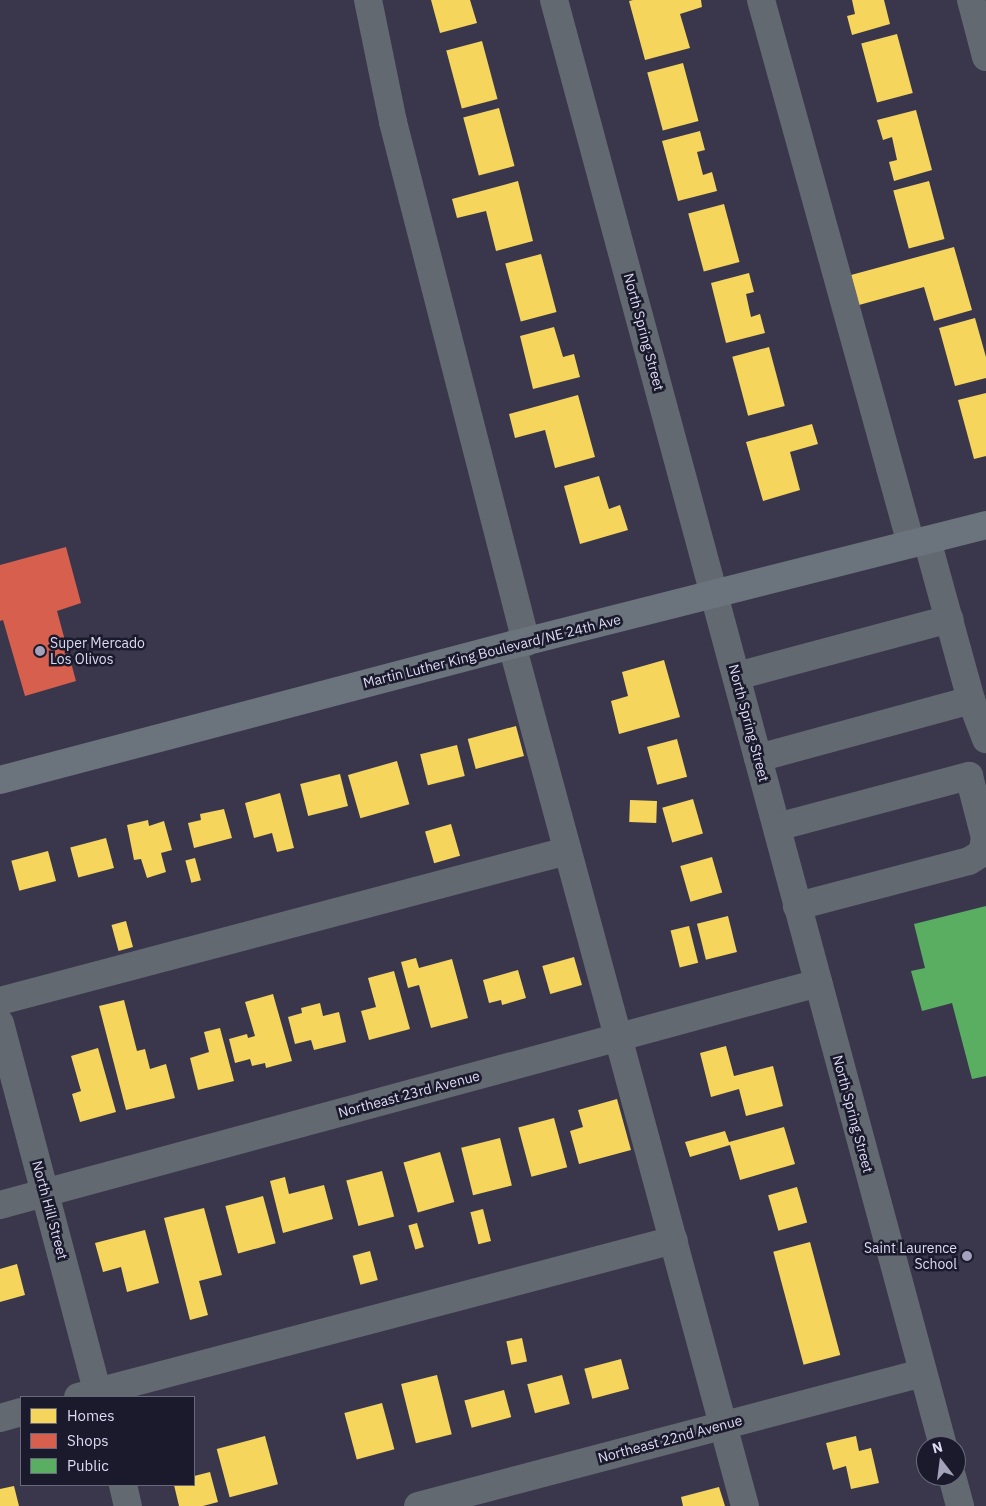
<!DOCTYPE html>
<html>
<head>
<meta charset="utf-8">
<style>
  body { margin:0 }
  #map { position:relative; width:986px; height:1506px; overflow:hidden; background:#3a374d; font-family:"IBM Plex Sans",sans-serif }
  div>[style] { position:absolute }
  .homes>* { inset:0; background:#f6d55c; transform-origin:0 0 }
  .shops>* { inset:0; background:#d6604d }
  .public>* { inset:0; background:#5aae61 }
  .minor>* { height:28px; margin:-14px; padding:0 14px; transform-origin:14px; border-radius:14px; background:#636970 }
  .major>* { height:28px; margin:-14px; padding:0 14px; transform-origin:14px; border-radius:14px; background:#6b747d }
  .dots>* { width:14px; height:14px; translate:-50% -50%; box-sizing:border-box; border:2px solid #1b1a2c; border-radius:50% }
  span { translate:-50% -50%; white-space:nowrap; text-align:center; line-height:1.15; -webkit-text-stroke:5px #1b1a2c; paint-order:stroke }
  .street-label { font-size:14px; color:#dddcf5 }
  .poi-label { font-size:14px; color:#dddcf5 }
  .left { translate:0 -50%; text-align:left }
  .right { translate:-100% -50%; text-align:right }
  .legend { position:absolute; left:20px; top:1396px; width:175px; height:90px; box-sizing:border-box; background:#1b1a2c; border:1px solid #69687c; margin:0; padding:6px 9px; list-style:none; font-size:15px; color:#dddcf5 }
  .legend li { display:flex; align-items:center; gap:10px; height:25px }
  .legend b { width:25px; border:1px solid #69687c }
  .north { position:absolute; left:916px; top:1436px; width:50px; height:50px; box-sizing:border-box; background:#1b1a2c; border:1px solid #69687c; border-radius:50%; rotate:345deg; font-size:14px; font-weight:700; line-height:20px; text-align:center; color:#dddcf5 }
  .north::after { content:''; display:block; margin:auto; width:18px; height:22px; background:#a4a2ba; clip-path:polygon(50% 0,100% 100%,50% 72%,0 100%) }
</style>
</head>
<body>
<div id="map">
  <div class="homes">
    <i style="clip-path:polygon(431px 0,470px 0,477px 23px,440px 33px)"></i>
    <i style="clip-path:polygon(633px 0,701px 0,702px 7px,680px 14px,690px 48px,645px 60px,629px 1px)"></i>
    <i style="clip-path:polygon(852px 0,884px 0,890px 24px,852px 35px,847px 16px,855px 14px)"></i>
    <i style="left:897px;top:34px;width:61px;height:37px;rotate:75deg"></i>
    <i style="left:482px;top:41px;width:60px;height:37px;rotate:75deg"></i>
    <i style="left:683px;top:63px;width:60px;height:37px;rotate:75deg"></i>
    <i style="left:499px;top:108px;width:60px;height:37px;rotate:75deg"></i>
    <i style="clip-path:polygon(916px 110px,932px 170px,894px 181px,889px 162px,897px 160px,892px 137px,883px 140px,877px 120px)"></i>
    <i style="clip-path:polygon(700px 131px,705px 150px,697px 152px,703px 175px,712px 172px,717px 191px,678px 201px,662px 141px)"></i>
    <i style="clip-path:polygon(518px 181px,533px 241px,496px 251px,486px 211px,457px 218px,452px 199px)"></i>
    <i style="left:929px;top:181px;width:60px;height:37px;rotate:75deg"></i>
    <i style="left:724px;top:204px;width:60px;height:37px;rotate:75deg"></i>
    <i style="clip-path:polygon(954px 247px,972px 310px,934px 321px,924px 287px,859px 305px,851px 275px)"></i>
    <i style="left:541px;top:254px;width:60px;height:37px;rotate:75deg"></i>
    <i style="clip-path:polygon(749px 273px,754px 292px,746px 294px,751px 317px,760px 314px,765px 333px,726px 343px,711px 283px)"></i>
    <i style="clip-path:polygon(975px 318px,986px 357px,986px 378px,955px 386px,939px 328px)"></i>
    <i style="clip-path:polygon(554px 327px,563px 357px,574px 354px,580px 377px,533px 389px,520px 336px)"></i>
    <i style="left:769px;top:347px;width:61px;height:38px;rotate:75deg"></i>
    <i style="clip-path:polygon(986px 393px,986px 456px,974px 459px,958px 400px)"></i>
    <i style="clip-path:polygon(578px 395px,595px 457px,555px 468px,545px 430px,515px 438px,509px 414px)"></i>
    <i style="clip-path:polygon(812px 424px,818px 444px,790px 452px,800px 490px,763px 501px,746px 442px)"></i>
    <i style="clip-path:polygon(599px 476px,609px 509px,620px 505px,628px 530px,580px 544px,564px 486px)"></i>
    <i style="clip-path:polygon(664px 660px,680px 717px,619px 734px,611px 701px,628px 696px,622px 672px)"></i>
    <i style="left:516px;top:726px;width:31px;height:50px;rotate:75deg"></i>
    <i style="left:677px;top:739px;width:39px;height:31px;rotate:75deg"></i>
    <i style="left:457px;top:745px;width:32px;height:38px;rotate:76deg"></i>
    <i style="left:397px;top:761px;width:45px;height:51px;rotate:74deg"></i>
    <i style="left:340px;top:774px;width:33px;height:41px;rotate:76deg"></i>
    <i style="clip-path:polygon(280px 793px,294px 848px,277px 852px,272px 833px,254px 838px,245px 803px)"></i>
    <i style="left:693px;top:799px;width:36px;height:32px;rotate:74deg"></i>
    <i style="left:630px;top:800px;width:27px;height:22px;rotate:2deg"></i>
    <i style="clip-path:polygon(224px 809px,232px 838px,194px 848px,188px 823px,201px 820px,200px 814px)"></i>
    <i style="clip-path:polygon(148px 820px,149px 826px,164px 821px,172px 850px,161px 853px,166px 872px,147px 878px,141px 859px,134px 860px,127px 825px)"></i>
    <i style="left:451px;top:824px;width:33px;height:27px;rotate:74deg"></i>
    <i style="left:106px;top:838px;width:31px;height:37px;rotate:75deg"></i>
    <i style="left:48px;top:851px;width:31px;height:38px;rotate:75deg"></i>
    <i style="left:712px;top:857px;width:37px;height:33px;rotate:74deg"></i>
    <i style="left:195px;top:858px;width:23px;height:10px;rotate:75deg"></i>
    <i style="left:728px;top:916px;width:37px;height:32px;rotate:76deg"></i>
    <i style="left:126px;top:921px;width:27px;height:15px;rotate:75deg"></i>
    <i style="left:689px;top:926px;width:38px;height:19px;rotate:76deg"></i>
    <i style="left:574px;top:957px;width:29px;height:33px;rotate:74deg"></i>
    <i style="clip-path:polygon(416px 958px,419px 968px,452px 959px,468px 1018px,431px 1028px,419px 985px,408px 988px,401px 962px)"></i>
    <i style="clip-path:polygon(518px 970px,526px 998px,502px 1005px,501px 1000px,489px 1003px,483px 980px)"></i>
    <i style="clip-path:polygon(394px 971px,410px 1029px,369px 1040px,361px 1011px,376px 1007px,368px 978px)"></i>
    <i style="clip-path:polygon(273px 994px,292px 1061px,266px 1068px,265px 1063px,252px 1066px,250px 1059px,235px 1063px,229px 1039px,247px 1034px,248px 1038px,255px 1036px,245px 1002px)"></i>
    <i style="clip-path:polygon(124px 1000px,137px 1051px,145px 1049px,150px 1069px,166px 1064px,175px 1098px,126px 1110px,99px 1006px)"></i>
    <i style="clip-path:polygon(320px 1003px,323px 1016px,339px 1012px,346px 1042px,314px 1050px,311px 1040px,295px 1044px,288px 1017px,302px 1013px,301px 1008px)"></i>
    <i style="clip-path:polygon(220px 1028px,234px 1081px,198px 1090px,190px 1058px,209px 1052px,204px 1032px)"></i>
    <i style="clip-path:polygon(726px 1046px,734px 1076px,773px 1066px,783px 1106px,746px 1116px,739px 1089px,711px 1097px,700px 1053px)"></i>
    <i style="clip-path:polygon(98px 1048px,116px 1112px,80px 1122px,72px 1094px,81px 1091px,71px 1056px)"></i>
    <i style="clip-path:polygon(617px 1099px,631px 1150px,579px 1164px,570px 1131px,583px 1127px,578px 1110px)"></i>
    <i style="left:554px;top:1118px;width:51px;height:37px;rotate:75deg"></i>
    <i style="clip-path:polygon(784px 1127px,795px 1164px,740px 1180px,730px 1145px,690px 1157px,685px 1142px,725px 1131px,729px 1142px)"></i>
    <i style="left:500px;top:1138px;width:49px;height:40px;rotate:76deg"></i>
    <i style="left:440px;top:1152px;width:52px;height:38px;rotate:74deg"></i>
    <i style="left:382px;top:1171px;width:47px;height:37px;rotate:75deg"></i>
    <i style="clip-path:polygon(285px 1177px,289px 1194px,324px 1185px,333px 1219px,283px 1233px,270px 1181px)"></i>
    <i style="left:797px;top:1187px;width:37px;height:30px;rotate:74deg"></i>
    <i style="left:263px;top:1196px;width:49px;height:39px;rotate:75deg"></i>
    <i style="clip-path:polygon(204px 1208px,222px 1275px,199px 1281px,208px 1315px,190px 1320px,164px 1218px)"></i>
    <i style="left:483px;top:1209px;width:33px;height:13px;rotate:76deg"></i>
    <i style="left:417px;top:1223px;width:25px;height:9px;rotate:74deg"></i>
    <i style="clip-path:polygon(145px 1230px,159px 1283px,127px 1292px,121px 1267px,103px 1272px,95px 1243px)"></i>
    <i style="left:810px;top:1242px;width:117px;height:38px;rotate:75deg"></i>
    <i style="left:370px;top:1251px;width:30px;height:18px;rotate:75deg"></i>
    <i style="clip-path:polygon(17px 1264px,25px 1295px,0 1302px,0 1269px)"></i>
    <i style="left:522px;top:1338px;width:24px;height:16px;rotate:78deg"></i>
    <i style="left:621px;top:1359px;width:31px;height:38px;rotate:75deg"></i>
    <i style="left:437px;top:1375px;width:61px;height:37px;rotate:76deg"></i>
    <i style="left:562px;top:1375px;width:30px;height:36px;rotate:75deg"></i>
    <i style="left:504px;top:1390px;width:28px;height:41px;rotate:75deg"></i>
    <i style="left:382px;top:1403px;width:48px;height:39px;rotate:75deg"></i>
    <i style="left:265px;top:1436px;width:50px;height:50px;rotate:75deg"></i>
    <i style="clip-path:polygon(856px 1436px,859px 1451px,871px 1448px,879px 1483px,851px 1489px,846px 1466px,833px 1470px,826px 1443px)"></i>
    <i style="clip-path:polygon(210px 1472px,218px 1502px,203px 1506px,179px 1506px,174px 1485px,194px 1485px,194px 1476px)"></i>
    <i style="clip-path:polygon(14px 1486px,19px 1506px,0 1506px,0 1489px)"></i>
    <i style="clip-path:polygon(719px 1487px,725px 1506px,683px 1506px,681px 1497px)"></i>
  </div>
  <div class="shops">
    <i style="clip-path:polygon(66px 547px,81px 603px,57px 611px,76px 681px,25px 696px,3px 620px,0 621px,0 565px)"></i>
  </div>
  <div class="public">
    <i style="clip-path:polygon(986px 906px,986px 1076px,972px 1079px,952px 1003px,922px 1011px,911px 971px,925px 968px,914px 924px)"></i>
  </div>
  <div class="minor">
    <i style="left:368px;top:0;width:125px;rotate:78.4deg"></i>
    <i style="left:393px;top:122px;width:537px;rotate:75.65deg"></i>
    <i style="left:554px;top:0;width:1497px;rotate:74.94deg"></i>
    <i style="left:761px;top:0;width:564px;rotate:74.58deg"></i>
    <i style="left:971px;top:0;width:59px;rotate:75.3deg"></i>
    <i style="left:927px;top:540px;width:166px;rotate:74.6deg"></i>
    <i style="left:971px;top:700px;width:42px;rotate:69deg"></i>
    <i style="left:512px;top:645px;width:892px;rotate:74.86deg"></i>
    <i style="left:737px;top:676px;width:220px;rotate:-15deg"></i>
    <i style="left:758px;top:758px;width:221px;rotate:-15.2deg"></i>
    <i style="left:777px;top:827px;width:199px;rotate:-14.9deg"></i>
    <i style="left:969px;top:776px;width:64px;rotate:75.5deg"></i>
    <i style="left:985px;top:838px;width:15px;rotate:101deg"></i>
    <i style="left:982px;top:853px;width:15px;rotate:148deg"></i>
    <i style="left:969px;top:861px;width:178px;rotate:165.3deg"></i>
    <i style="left:0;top:1001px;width:587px;rotate:-14.82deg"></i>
    <i style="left:0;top:1023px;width:387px;rotate:75.2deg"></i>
    <i style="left:0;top:1205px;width:848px;rotate:-15.18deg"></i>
    <i style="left:78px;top:1397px;width:616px;rotate:-14.76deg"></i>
    <i style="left:0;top:1418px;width:22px;rotate:-16deg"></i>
    <i style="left:952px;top:1476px;width:31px;rotate:75deg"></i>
    <i style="left:123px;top:1485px;width:22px;rotate:77deg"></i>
    <i style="left:418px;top:1506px;width:521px;rotate:-14.78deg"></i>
  </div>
  <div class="major">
    <i style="left:0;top:780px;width:529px;rotate:-14.77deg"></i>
    <i style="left:512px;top:645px;width:489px;rotate:-14.2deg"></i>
  </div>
  <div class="dots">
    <i style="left:40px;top:651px;background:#a4a2ba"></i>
    <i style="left:967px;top:1256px;background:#a4a2ba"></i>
  </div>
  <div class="street-label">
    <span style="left:644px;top:332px;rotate:75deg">North Spring Street</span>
    <span style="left:492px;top:651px;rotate:-14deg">Martin Luther King Boulevard/NE 24th Ave</span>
    <span style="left:749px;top:723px;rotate:75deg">North Spring Street</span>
    <span style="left:409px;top:1094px;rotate:-15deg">Northeast 23rd Avenue</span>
    <span style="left:853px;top:1114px;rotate:75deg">North Spring Street</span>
    <span style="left:50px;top:1210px;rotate:75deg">North Hill Street</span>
    <span style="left:670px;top:1439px;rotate:-15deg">Northeast 22nd Avenue</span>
  </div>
  <div class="poi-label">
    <span class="left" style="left:50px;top:651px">Super Mercado<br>Los Olivos</span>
    <span class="right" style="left:957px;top:1256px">Saint Laurence<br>School</span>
  </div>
  <ul class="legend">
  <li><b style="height:14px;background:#f6d55c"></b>Homes</li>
  <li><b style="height:14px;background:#d6604d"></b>Shops</li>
  <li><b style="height:14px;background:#5aae61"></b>Public</li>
  </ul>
  <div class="north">N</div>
</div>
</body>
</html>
